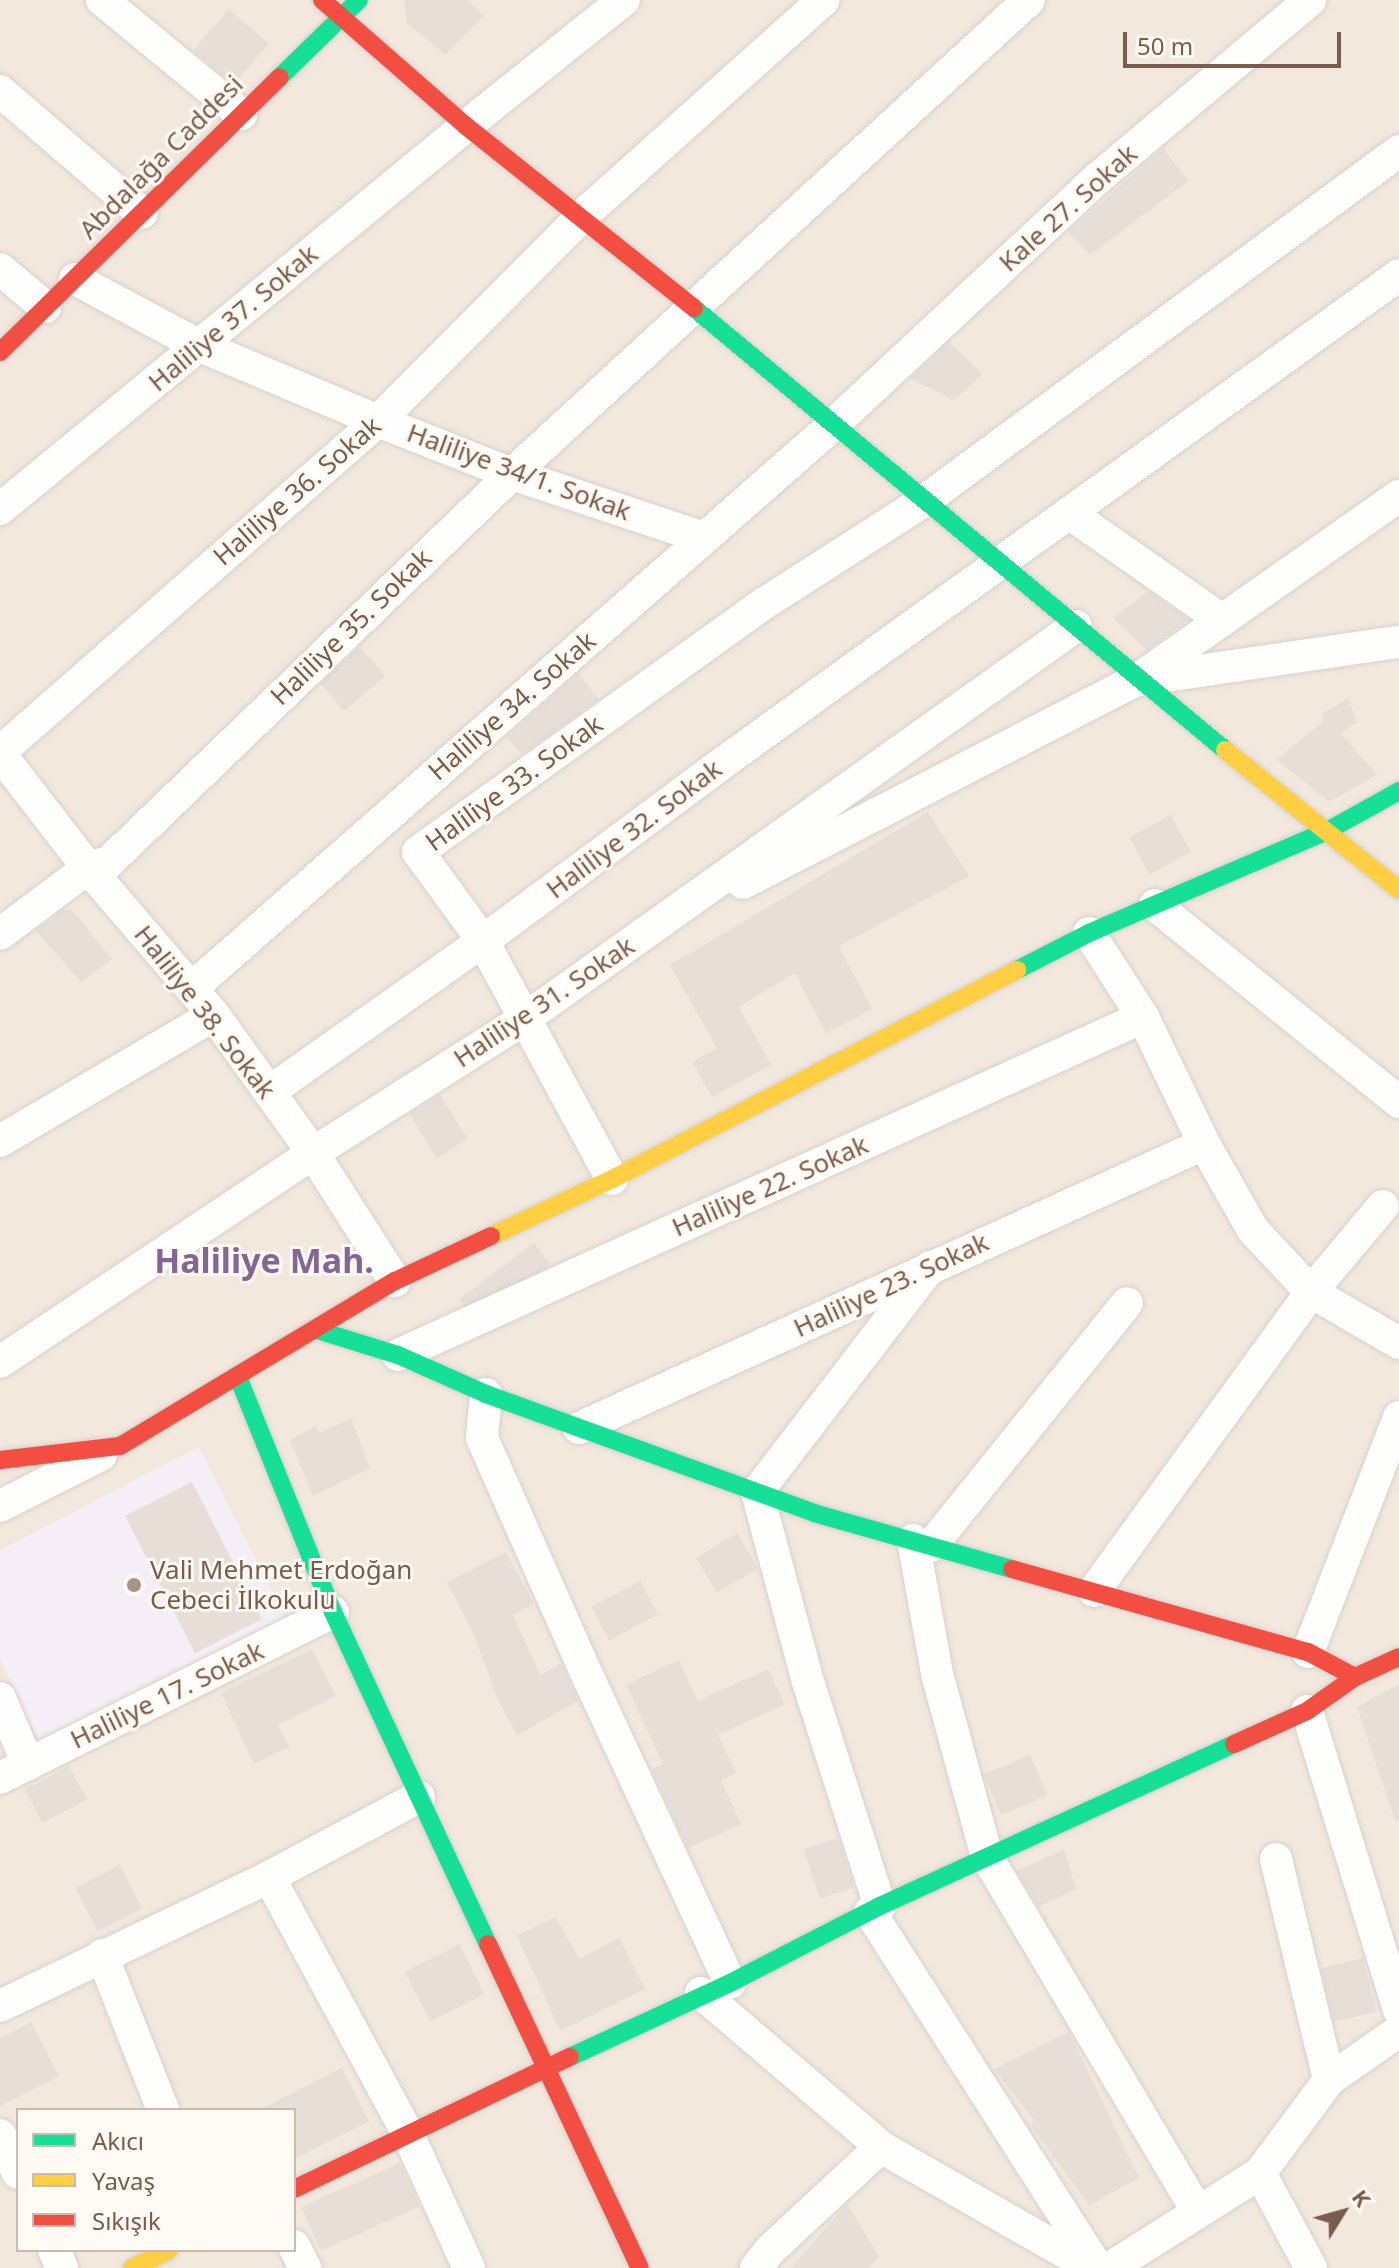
<!DOCTYPE html>
<html>
<head>
<meta charset="utf-8">
<style>
  body { margin:0 }
  #map { position:relative; width:1399px; height:2268px; overflow:hidden; background:#f9f5f0; font-family:"Noto Sans",sans-serif }
  div>[style] { position:absolute }
  .residential>* { inset:0; background:#f2e8de }
  .education>* { inset:0; background:#f6eef6 }
  .building>* { inset:0; background:#e6ded7; transform-origin:0 0 }
  .roads { filter:drop-shadow(0 0 2px #d7d1cb) drop-shadow(0 0 2px #d7d1cb) }
  .street>* { height:32px; margin:-16px; padding:0 16px; transform-origin:16px; border-radius:16px; background:#fefefd }
  .fast>* { height:18px; margin:-9px; padding:0 9px; transform-origin:9px; border-radius:9px; background:#16e098 }
  .slow>* { height:18px; margin:-9px; padding:0 9px; transform-origin:9px; border-radius:9px; background:#ffcf43 }
  .jam>* { height:18px; margin:-9px; padding:0 9px; transform-origin:9px; border-radius:9px; background:#f24e42 }
  .dots>* { width:22px; height:22px; translate:-50% -50%; box-sizing:border-box; border:4px solid #fffaf3; border-radius:50% }
  span { translate:-50% -50%; white-space:nowrap; text-align:center; line-height:1.15; -webkit-text-stroke:6px #fffaf3; paint-order:stroke }
  .street-label { font-size:26px; color:#7a5c4d }
  .poi-label { font-size:26px; color:#7a5c4d }
  .left { translate:0 -50%; text-align:left }
  .district-label { font-size:34px; color:#846695; font-weight:700 }
  .legend { position:absolute; left:16px; top:2108px; width:280px; height:144px; box-sizing:border-box; background:#fffaf3; border:2px solid #cabbb1; margin:0; padding:10px 14px; list-style:none; font-size:24px; color:#7a5c4d }
  .legend li { display:flex; align-items:center; gap:16px; height:40px }
  .legend b { width:40px; border:2px solid #cabbb1 }
  .north { position:absolute; left:1303px; top:2172px; width:80px; height:80px; -webkit-text-stroke:6px #fffaf3; paint-order:stroke; rotate:53deg; font-size:22px; font-weight:700; line-height:32px; text-align:center; color:#7a5c4d }
  .north::after { content:''; display:block; margin:auto; width:28px; height:36px; background:#7a5c4d; clip-path:polygon(50% 0,100% 100%,50% 72%,0 100%) }
  .scale { position:absolute; left:1123px; top:32px; width:218px; height:36px; box-sizing:border-box; border:4px solid #7a5c4d; border-top:0; padding-left:10px; font-size:24px; line-height:28px; white-space:nowrap; color:#7a5c4d; -webkit-text-stroke:6px #fffaf3; paint-order:stroke }
</style>
</head>
<body>
<div id="map">
  <div class="residential">
    <i style="clip-path:polygon(evenodd,0 0,1399px 0,1399px 2268px,0 2268px,0 0,18px 2110px,294px 2110px,294px 2250px,18px 2250px,18px 2110px)"></i>
  </div>
  <div class="education">
    <i style="clip-path:polygon(199px 1447px,286px 1620px,41px 1746px,0 1658px,0 1550px)"></i>
  </div>
  <div class="building">
    <i style="clip-path:polygon(404px 0,468px 0,484px 16px,445px 55px,407px 23px)"></i>
    <i style="left:229px;top:9px;width:53px;height:54px;rotate:41deg"></i>
    <i style="clip-path:polygon(1163px 148px,1188px 181px,1090px 255px,1068px 232px)"></i>
    <i style="clip-path:polygon(949px 342px,982px 374px,954px 400px,910px 379px)"></i>
    <i style="clip-path:polygon(1148px 591px,1189px 620px,1147px 650px,1113px 618px)"></i>
    <i style="left:360px;top:647px;width:38px;height:54px;rotate:49deg"></i>
    <i style="clip-path:polygon(578px 674px,599px 699px,522px 754px,507px 737px)"></i>
    <i style="clip-path:polygon(1348px 698px,1357px 722px,1341px 733px,1377px 775px,1329px 802px,1277px 760px,1324px 720px,1322px 714px)"></i>
    <i style="clip-path:polygon(928px 812px,969px 876px,839px 946px,872px 1009px,826px 1033px,795px 973px,739px 1007px,771px 1065px,712px 1097px,692px 1062px,717px 1048px,670px 965px)"></i>
    <i style="left:1171px;top:815px;width:42px;height:47px;rotate:62deg"></i>
    <i style="clip-path:polygon(64px 909px,72px 910px,112px 959px,81px 982px,36px 931px)"></i>
    <i style="left:440px;top:1095px;width:52px;height:36px;rotate:58deg"></i>
    <i style="left:534px;top:1243px;width:26px;height:94px;rotate:53deg"></i>
    <i style="clip-path:polygon(351px 1419px,370px 1468px,313px 1496px,290px 1440px,316px 1426px,318px 1433px)"></i>
    <i style="left:192px;top:1482px;width:154px;height:75px;rotate:63deg"></i>
    <i style="left:737px;top:1533px;width:41px;height:48px;rotate:59deg"></i>
    <i style="clip-path:polygon(506px 1552px,534px 1604px,513px 1615px,540px 1675px,561px 1663px,578px 1701px,517px 1735px,497px 1698px,474px 1635px,447px 1582px)"></i>
    <i style="left:640px;top:1581px;width:38px;height:55px;rotate:62deg"></i>
    <i style="clip-path:polygon(312px 1649px,336px 1696px,278px 1725px,289px 1747px,254px 1764px,221px 1693px)"></i>
    <i style="clip-path:polygon(679px 1660px,698px 1701px,768px 1669px,785px 1704px,718px 1735px,736px 1773px,721px 1780px,741px 1824px,688px 1848px,652px 1769px,663px 1764px,626px 1685px)"></i>
    <i style="clip-path:polygon(1399px 1684px,1399px 1820px,1395px 1820px,1357px 1707px)"></i>
    <i style="left:1030px;top:1755px;width:44px;height:50px;rotate:67deg"></i>
    <i style="left:69px;top:1766px;width:38px;height:50px;rotate:62deg"></i>
    <i style="left:838px;top:1838px;width:52px;height:36px;rotate:72deg"></i>
    <i style="clip-path:polygon(1064px 1849px,1076px 1889px,1039px 1907px,1017px 1871px)"></i>
    <i style="left:120px;top:1865px;width:49px;height:50px;rotate:63deg"></i>
    <i style="clip-path:polygon(556px 1917px,579px 1959px,619px 1938px,645px 1989px,560px 2031px,517px 1936px)"></i>
    <i style="left:459px;top:1944px;width:56px;height:61px;rotate:63deg"></i>
    <i style="left:1363px;top:1958px;width:55px;height:43px;rotate:76deg"></i>
    <i style="clip-path:polygon(31px 2022px,59px 2076px,0 2106px,0 2039px)"></i>
    <i style="clip-path:polygon(1069px 2032px,1139px 2178px,1089px 2205px,1032px 2127px,1033px 2119px,994px 2069px)"></i>
    <i style="clip-path:polygon(342px 2068px,369px 2121px,294px 2159px,294px 2110px,259px 2110px)"></i>
    <i style="left:400px;top:2163px;width:48px;height:108px;rotate:66deg"></i>
    <i style="clip-path:polygon(847px 2204px,879px 2256px,868px 2268px,791px 2268px)"></i>
  </div>
  <div class="roads">
    <div class="street">
      <i style="left:102px;top:0;width:180px;rotate:39.4deg"></i>
      <i style="left:0;top:91px;width:187px;rotate:40.7deg"></i>
      <i style="left:0;top:269px;width:59px;rotate:40.2deg"></i>
      <i style="left:75px;top:279px;width:142px;rotate:28.2deg"></i>
      <i style="left:200px;top:346px;width:193px;rotate:22.8deg"></i>
      <i style="left:378px;top:421px;width:144px;rotate:21.6deg"></i>
      <i style="left:512px;top:474px;width:202px;rotate:18.4deg"></i>
      <i style="left:0;top:509px;width:603px;rotate:-39.42deg"></i>
      <i style="left:466px;top:126px;width:202px;rotate:-38.6deg"></i>
      <i style="left:1069px;top:513px;width:187px;rotate:35deg"></i>
      <i style="left:1144px;top:679px;width:258px;rotate:-8.3deg"></i>
      <i style="left:0;top:752px;width:502px;rotate:-41.21deg"></i>
      <i style="left:378px;top:421px;width:289px;rotate:-45.1deg"></i>
      <i style="left:582px;top:216px;width:324px;rotate:-41.8deg"></i>
      <i style="left:0;top:754px;width:144px;rotate:52.3deg"></i>
      <i style="left:88px;top:868px;width:194px;rotate:49.4deg"></i>
      <i style="left:214px;top:1015px;width:170px;rotate:54.3deg"></i>
      <i style="left:313px;top:1153px;width:152px;rotate:57.4deg"></i>
      <i style="left:743px;top:883px;width:443px;rotate:-27.3deg"></i>
      <i style="left:1137px;top:680px;width:320px;rotate:-35.1deg"></i>
      <i style="left:1155px;top:905px;width:314px;rotate:38.9deg"></i>
      <i style="left:1089px;top:933px;width:100px;rotate:57.3deg"></i>
      <i style="left:1143px;top:1017px;width:141px;rotate:64.3deg"></i>
      <i style="left:1204px;top:1144px;width:99px;rotate:60.3deg"></i>
      <i style="left:1253px;top:1230px;width:85px;rotate:46.9deg"></i>
      <i style="left:1311px;top:1292px;width:102px;rotate:30.1deg"></i>
      <i style="left:0;top:934px;width:110px;rotate:-36.9deg"></i>
      <i style="left:88px;top:868px;width:22px;rotate:-16deg"></i>
      <i style="left:109px;top:862px;width:559px;rotate:-43.91deg"></i>
      <i style="left:512px;top:474px;width:701px;rotate:-42.52deg"></i>
      <i style="left:192px;top:988px;width:853px;rotate:-41.29deg"></i>
      <i style="left:833px;top:425px;width:362px;rotate:-43deg"></i>
      <i style="left:1098px;top:178px;width:277px;rotate:-40deg"></i>
      <i style="left:269px;top:1092px;width:262px;rotate:-35.2deg"></i>
      <i style="left:483px;top:941px;width:300px;rotate:-36.6deg"></i>
      <i style="left:724px;top:762px;width:832px;rotate:-35.81deg"></i>
      <i style="left:0;top:1141px;width:248px;rotate:-30.5deg"></i>
      <i style="left:612px;top:1179px;width:271px;rotate:-118.5deg"></i>
      <i style="left:483px;top:941px;width:110px;rotate:-126.1deg"></i>
      <i style="left:418px;top:852px;width:427px;rotate:-35.7deg"></i>
      <i style="left:765px;top:603px;width:189px;rotate:-32.7deg"></i>
      <i style="left:924px;top:501px;width:590px;rotate:-36.38deg"></i>
      <i style="left:398px;top:1355px;width:818px;rotate:-24.4deg"></i>
      <i style="left:0;top:1362px;width:376px;rotate:-33.7deg"></i>
      <i style="left:313px;top:1153px;width:254px;rotate:-32.4deg"></i>
      <i style="left:527px;top:1017px;width:674px;rotate:-35.46deg"></i>
      <i style="left:486px;top:1394px;width:44px;rotate:95.2deg"></i>
      <i style="left:482px;top:1438px;width:264px;rotate:66.1deg"></i>
      <i style="left:589px;top:1679px;width:335px;rotate:65.1deg"></i>
      <i style="left:579px;top:1428px;width:686px;rotate:-24.44deg"></i>
      <i style="left:0;top:1506px;width:113px;rotate:-26.8deg"></i>
      <i style="left:913px;top:1540px;width:136px;rotate:79.8deg"></i>
      <i style="left:937px;top:1674px;width:190px;rotate:74.7deg"></i>
      <i style="left:987px;top:1857px;width:413px;rotate:59.3deg"></i>
      <i style="left:931px;top:1546px;width:312px;rotate:-51.1deg"></i>
      <i style="left:1094px;top:1591px;width:369px;rotate:-54deg"></i>
      <i style="left:1311px;top:1292px;width:112px;rotate:-50.1deg"></i>
      <i style="left:1308px;top:1652px;width:252px;rotate:-68.8deg"></i>
      <i style="left:0;top:1698px;width:72px;rotate:67deg"></i>
      <i style="left:1307px;top:1711px;width:313px;rotate:72.9deg"></i>
      <i style="left:0;top:1778px;width:372px;rotate:-26.5deg"></i>
      <i style="left:1276px;top:1859px;width:227px;rotate:76.5deg"></i>
      <i style="left:269px;top:1877px;width:290px;rotate:61.6deg"></i>
      <i style="left:407px;top:2132px;width:149px;rotate:65.5deg"></i>
      <i style="left:880px;top:1906px;width:235px;rotate:-107.8deg"></i>
      <i style="left:808px;top:1682px;width:197px;rotate:-105deg"></i>
      <i style="left:757px;top:1492px;width:284px;rotate:-52.4deg"></i>
      <i style="left:870px;top:1912px;width:423px;rotate:57.4deg"></i>
      <i style="left:102px;top:1955px;width:167px;rotate:68.5deg"></i>
      <i style="left:701px;top:1993px;width:237px;rotate:40.5deg"></i>
      <i style="left:881px;top:2147px;width:243px;rotate:29.8deg"></i>
      <i style="left:0;top:2006px;width:298px;rotate:-25.6deg"></i>
      <i style="left:269px;top:1877px;width:170px;rotate:-28.1deg"></i>
      <i style="left:0;top:2135px;width:42px;rotate:64.7deg"></i>
      <i style="left:1260px;top:2173px;width:108px;rotate:61.8deg"></i>
      <i style="left:294px;top:2246px;width:25px;rotate:63deg"></i>
      <i style="left:54px;top:2250px;width:20px;rotate:66deg"></i>
      <i style="left:756px;top:2268px;width:23px;rotate:-52deg"></i>
      <i style="left:770px;top:2250px;width:151px;rotate:-42.9deg"></i>
      <i style="left:1110px;top:2268px;width:178px;rotate:-32.3deg"></i>
      <i style="left:1260px;top:2173px;width:116px;rotate:-53.4deg"></i>
      <i style="left:1329px;top:2080px;width:85px;rotate:-35deg"></i>
    </div>
    <div class="fast">
      <i style="left:280px;top:77px;width:110px;rotate:-44.3deg"></i>
      <i style="left:694px;top:308px;width:691px;rotate:39.77deg"></i>
      <i style="left:1017px;top:970px;width:81px;rotate:-27.2deg"></i>
      <i style="left:1089px;top:933px;width:261px;rotate:-23.2deg"></i>
      <i style="left:1329px;top:830px;width:80px;rotate:-29.1deg"></i>
      <i style="left:317px;top:1330px;width:85px;rotate:17.2deg"></i>
      <i style="left:398px;top:1355px;width:96px;rotate:23.9deg"></i>
      <i style="left:486px;top:1394px;width:349px;rotate:19.9deg"></i>
      <i style="left:814px;top:1513px;width:206px;rotate:15.8deg"></i>
      <i style="left:238px;top:1377px;width:253px;rotate:68deg"></i>
      <i style="left:333px;top:1612px;width:366px;rotate:65deg"></i>
      <i style="left:570px;top:2057px;width:176px;rotate:-24.8deg"></i>
      <i style="left:730px;top:1983px;width:169px;rotate:-27.2deg"></i>
      <i style="left:880px;top:1906px;width:389px;rotate:-24.6deg"></i>
    </div>
    <div class="slow">
      <i style="left:1225px;top:750px;width:223px;rotate:38.8deg"></i>
      <i style="left:491px;top:1236px;width:134px;rotate:-25.2deg"></i>
      <i style="left:612px;top:1179px;width:456px;rotate:-27.3deg"></i>
      <i style="left:132px;top:2268px;width:41px;rotate:-25.9deg"></i>
    </div>
    <div class="jam">
      <i style="left:322px;top:0;width:191px;rotate:41.2deg"></i>
      <i style="left:466px;top:126px;width:292px;rotate:38.6deg"></i>
      <i style="left:0;top:352px;width:392px;rotate:-44.5deg"></i>
      <i style="left:0;top:1460px;width:121px;rotate:-6.7deg"></i>
      <i style="left:120px;top:1446px;width:321px;rotate:-31deg"></i>
      <i style="left:395px;top:1281px;width:106px;rotate:-25.1deg"></i>
      <i style="left:1012px;top:1569px;width:307px;rotate:15.7deg"></i>
      <i style="left:1308px;top:1652px;width:53px;rotate:28deg"></i>
      <i style="left:1234px;top:1744px;width:80px;rotate:-24.3deg"></i>
      <i style="left:1307px;top:1711px;width:59px;rotate:-35.3deg"></i>
      <i style="left:1355px;top:1677px;width:48px;rotate:-24.4deg"></i>
      <i style="left:488px;top:1944px;width:358px;rotate:64.9deg"></i>
      <i style="left:294px;top:2189px;width:306px;rotate:-25.6deg"></i>
    </div>
  </div>
  <div class="dots">
    <i style="left:134px;top:1585px;background:#a69286"></i>
  </div>
  <div class="street-label">
    <span style="left:161px;top:157px;rotate:-45deg">Abdalağa Caddesi</span>
    <span style="left:1068px;top:208px;rotate:-42deg">Kale 27. Sokak</span>
    <span style="left:233px;top:318px;rotate:-40deg">Haliliye 37. Sokak</span>
    <span style="left:519px;top:472px;rotate:20deg">Haliliye 34/1. Sokak</span>
    <span style="left:297px;top:491px;rotate:-41deg">Haliliye 36. Sokak</span>
    <span style="left:351px;top:627px;rotate:-44deg">Haliliye 35. Sokak</span>
    <span style="left:512px;top:706px;rotate:-41deg">Haliliye 34. Sokak</span>
    <span style="left:514px;top:783px;rotate:-36deg">Haliliye 33. Sokak</span>
    <span style="left:634px;top:829px;rotate:-37deg">Haliliye 32. Sokak</span>
    <span style="left:544px;top:1002px;rotate:-34deg">Haliliye 31. Sokak</span>
    <span style="left:205px;top:1012px;rotate:52deg">Haliliye 38. Sokak</span>
    <span style="left:770px;top:1186px;rotate:-24deg">Haliliye 22. Sokak</span>
    <span style="left:891px;top:1285px;rotate:-25deg">Haliliye 23. Sokak</span>
    <span style="left:167px;top:1695px;rotate:-26deg">Haliliye 17. Sokak</span>
  </div>
  <div class="poi-label">
    <span class="left" style="left:150px;top:1585px">Vali Mehmet Erdoğan<br>Cebeci İlkokulu</span>
  </div>
  <div class="district-label">
    <span style="left:264px;top:1261px">Haliliye Mah.</span>
  </div>
  <ul class="legend">
  <li><b style="height:10px;background:#16e098"></b>Akıcı</li>
  <li><b style="height:10px;background:#ffcf43"></b>Yavaş</li>
  <li><b style="height:10px;background:#f24e42"></b>Sıkışık</li>
  </ul>
  <div class="north">K</div>
  <div class="scale">50 m</div>
</div>
</body>
</html>
